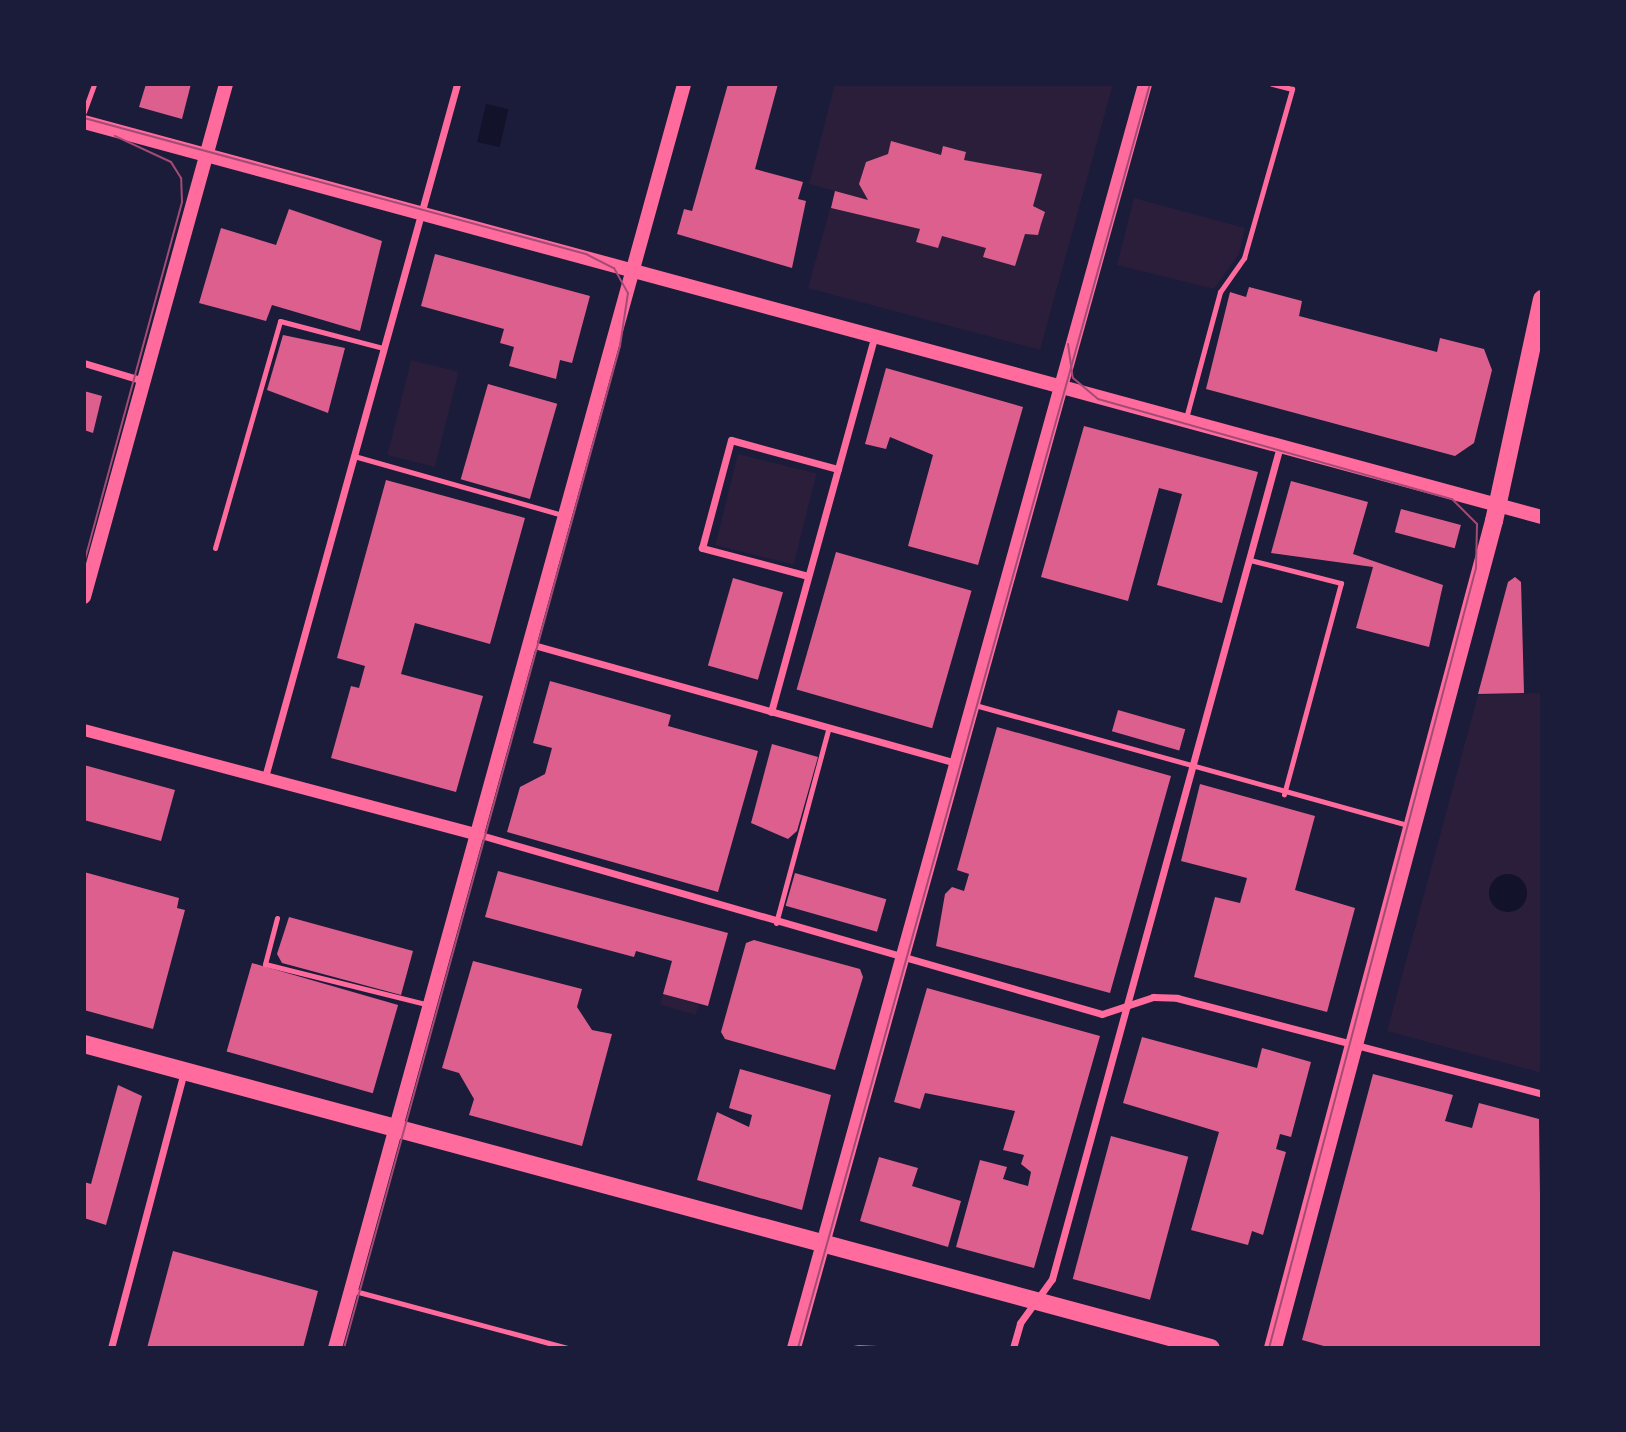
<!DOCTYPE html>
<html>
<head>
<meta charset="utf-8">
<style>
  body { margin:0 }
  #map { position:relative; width:1626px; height:1432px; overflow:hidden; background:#1b1b3a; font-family:"Alegreya Sans",sans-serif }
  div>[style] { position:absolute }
  .green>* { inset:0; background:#2a1e3b; transform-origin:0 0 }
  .water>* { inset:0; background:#12122b; transform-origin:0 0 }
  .round { border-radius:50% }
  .building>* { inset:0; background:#dd5f8e; transform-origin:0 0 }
  .service>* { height:5px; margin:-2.5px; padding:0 2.5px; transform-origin:2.5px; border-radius:2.5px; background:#ff6b9d }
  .minor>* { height:7px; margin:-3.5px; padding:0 3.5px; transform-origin:3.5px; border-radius:3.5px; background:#ff6b9d }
  .tertiary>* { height:12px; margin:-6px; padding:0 6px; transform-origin:6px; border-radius:6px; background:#ff6b9d }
  .secondary>* { height:14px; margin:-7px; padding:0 7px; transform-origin:7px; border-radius:7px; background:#ff6b9d }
  .primary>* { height:18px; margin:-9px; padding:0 9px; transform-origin:9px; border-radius:9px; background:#ff6b9d }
  .tram>* { height:2px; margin:-1px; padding:0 1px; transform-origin:1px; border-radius:1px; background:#a44b75 }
  span { translate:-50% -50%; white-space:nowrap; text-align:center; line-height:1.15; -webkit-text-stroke:7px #1b1b3a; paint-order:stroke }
  .frame { position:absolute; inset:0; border:86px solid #1b1b3a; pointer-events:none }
</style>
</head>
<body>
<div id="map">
  <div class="green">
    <i style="clip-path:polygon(835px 84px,1113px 84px,1040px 350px,808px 288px,835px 191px,809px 184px)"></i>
    <i style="clip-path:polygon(1134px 198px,1245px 228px,1239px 254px,1214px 289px,1117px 265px)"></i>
    <i style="left:411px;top:360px;width:49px;height:98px;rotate:14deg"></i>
    <i style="left:738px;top:454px;width:81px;height:94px;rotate:14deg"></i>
    <i style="clip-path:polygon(1542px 693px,1542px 1073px,1387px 1031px,1478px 695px)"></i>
    <i style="left:663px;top:994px;width:37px;height:11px;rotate:16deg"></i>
  </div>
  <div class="water">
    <i style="left:486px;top:104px;width:23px;height:39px;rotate:13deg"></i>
    <i class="round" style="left:1489px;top:874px;width:38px;height:38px"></i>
  </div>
  <div class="building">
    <i style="clip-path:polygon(146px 84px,191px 84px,182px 119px,139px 107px)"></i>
    <i style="clip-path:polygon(728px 84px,778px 84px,755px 169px,803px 182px,798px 199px,806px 201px,792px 268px,677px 234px,684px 209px,692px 211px)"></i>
    <i style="clip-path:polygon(891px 141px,941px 155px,943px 146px,966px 152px,964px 160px,1042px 174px,1033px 206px,1045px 212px,1041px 224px,1038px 235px,1025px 234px,1015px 266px,983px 257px,986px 248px,942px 236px,938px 248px,916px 242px,920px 229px,831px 208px,835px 191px,868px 200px,859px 184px,866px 162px,888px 154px)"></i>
    <i style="clip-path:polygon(289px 209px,382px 241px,360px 331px,272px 305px,266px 321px,199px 303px,221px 228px,276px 245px)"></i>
    <i style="clip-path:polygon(435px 254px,590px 296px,572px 363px,560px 360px,556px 379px,509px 366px,514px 347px,500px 343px,504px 329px,421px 306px)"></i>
    <i style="clip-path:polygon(1249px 287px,1302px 301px,1299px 316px,1437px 352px,1440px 338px,1484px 349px,1492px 370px,1474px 443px,1455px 456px,1206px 389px,1230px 292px,1246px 297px)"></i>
    <i style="clip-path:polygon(283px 335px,345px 348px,328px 413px,267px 390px)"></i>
    <i style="clip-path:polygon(886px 368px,1023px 407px,978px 565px,908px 546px,933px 455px,890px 437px,886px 449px,865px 444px)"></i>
    <i style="left:488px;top:384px;width:72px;height:99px;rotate:16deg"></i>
    <i style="clip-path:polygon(84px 391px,102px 396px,93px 433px,84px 430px)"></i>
    <i style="clip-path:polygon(1084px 426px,1258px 472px,1222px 603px,1157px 585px,1182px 494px,1159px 488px,1128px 601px,1041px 577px)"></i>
    <i style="clip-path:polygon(386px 480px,525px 518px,490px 644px,415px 623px,401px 674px,483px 696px,456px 792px,331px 758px,351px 686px,359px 688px,365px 666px,337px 658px)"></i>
    <i style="clip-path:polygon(1291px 481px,1368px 502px,1353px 554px,1443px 585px,1429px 647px,1356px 628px,1373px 567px,1271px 553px)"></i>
    <i style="left:1401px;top:509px;width:62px;height:24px;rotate:15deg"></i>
    <i style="left:836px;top:552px;width:141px;height:143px;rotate:16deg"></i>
    <i style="clip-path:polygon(1515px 577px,1521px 582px,1524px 693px,1478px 694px,1508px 582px)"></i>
    <i style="left:733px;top:578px;width:52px;height:91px;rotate:16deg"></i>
    <i style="clip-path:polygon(550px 681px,671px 715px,668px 726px,758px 751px,718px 892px,507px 832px,520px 787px,545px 774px,552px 748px,533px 743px)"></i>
    <i style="left:1118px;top:710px;width:70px;height:22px;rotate:16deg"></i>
    <i style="clip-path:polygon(997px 727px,1171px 776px,1110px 993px,936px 946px,945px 894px,952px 887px,964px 891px,969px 874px,957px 870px)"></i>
    <i style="clip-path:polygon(772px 744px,818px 757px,797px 831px,788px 839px,751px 823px)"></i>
    <i style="clip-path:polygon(84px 765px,175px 790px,161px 841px,84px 820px)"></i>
    <i style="clip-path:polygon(1200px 784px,1315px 816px,1295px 890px,1355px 908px,1327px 1012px,1194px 977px,1215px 897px,1240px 903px,1247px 878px,1181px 861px)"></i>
    <i style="clip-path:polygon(498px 871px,728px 933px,708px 1006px,663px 994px,672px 961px,636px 951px,634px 957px,485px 917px)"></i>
    <i style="clip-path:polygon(84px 872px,179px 898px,177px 908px,185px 910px,153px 1029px,84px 1010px)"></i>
    <i style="left:795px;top:873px;width:95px;height:34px;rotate:16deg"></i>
    <i style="clip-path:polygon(289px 917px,413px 951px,401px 995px,282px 963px,277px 954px)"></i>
    <i style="clip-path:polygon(754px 940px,860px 969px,863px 977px,835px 1070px,725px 1039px,721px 1032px,746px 943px)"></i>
    <i style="clip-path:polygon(473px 961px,582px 989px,577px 1007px,592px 1030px,612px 1034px,582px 1146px,469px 1115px,474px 1099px,459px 1073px,442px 1068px)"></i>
    <i style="left:252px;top:963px;width:152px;height:92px;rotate:16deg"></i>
    <i style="clip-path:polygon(927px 988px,1100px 1036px,1034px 1268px,956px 1247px,980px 1160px,1007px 1167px,1003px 1179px,1028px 1186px,1031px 1172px,1021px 1164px,1024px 1155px,1003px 1150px,1015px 1111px,925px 1093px,920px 1109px,894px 1102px)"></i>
    <i style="clip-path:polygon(1142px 1037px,1257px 1068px,1262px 1048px,1311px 1062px,1291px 1137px,1280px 1134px,1276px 1149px,1286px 1152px,1263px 1235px,1252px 1231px,1248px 1245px,1191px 1230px,1219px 1132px,1123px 1103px)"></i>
    <i style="clip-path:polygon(740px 1069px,831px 1095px,802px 1210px,697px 1180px,717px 1112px,749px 1127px,752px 1115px,729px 1108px)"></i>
    <i style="clip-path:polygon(1373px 1074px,1453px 1095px,1445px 1121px,1472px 1128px,1479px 1103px,1539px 1119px,1542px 1348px,1331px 1348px,1302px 1340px)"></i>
    <i style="clip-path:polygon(118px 1085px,142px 1096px,106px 1225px,84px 1218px,84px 1182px,91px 1184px)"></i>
    <i style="left:1111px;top:1136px;width:80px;height:148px;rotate:15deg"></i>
    <i style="clip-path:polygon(879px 1157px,918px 1168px,912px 1186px,961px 1201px,948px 1247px,860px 1221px)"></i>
    <i style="clip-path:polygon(173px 1251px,318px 1291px,303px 1348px,147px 1348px)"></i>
    <i style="clip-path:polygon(859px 1345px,878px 1346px,878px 1348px,842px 1348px)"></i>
  </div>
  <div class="service">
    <i style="left:84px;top:112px;width:30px;rotate:-70deg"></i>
    <i style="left:1186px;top:418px;width:131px;rotate:-74.9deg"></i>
    <i style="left:1220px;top:292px;width:42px;rotate:-54.8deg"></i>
    <i style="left:1244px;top:258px;width:176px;rotate:-74.1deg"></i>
    <i style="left:1292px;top:89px;width:21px;rotate:-166deg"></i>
    <i style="left:354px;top:456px;width:216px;rotate:15.8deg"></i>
    <i style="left:215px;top:548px;width:236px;rotate:-74deg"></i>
    <i style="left:280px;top:321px;width:106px;rotate:14.7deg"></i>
    <i style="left:1250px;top:560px;width:94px;rotate:14.2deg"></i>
    <i style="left:1341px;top:583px;width:219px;rotate:105.1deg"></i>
    <i style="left:975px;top:705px;width:452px;rotate:15.5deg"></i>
    <i style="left:277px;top:918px;width:48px;rotate:104.6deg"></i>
    <i style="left:265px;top:964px;width:170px;rotate:14deg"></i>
    <i style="left:776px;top:923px;width:203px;rotate:-74.9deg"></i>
    <i style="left:351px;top:1290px;width:224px;rotate:15deg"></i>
  </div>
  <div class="minor">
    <i style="left:84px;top:363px;width:63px;rotate:16.7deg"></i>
    <i style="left:808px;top:576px;width:110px;rotate:-165.2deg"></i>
    <i style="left:702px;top:548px;width:112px;rotate:-75deg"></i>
    <i style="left:731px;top:440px;width:111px;rotate:15.2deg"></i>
    <i style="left:530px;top:644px;width:442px;rotate:15.6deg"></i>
    <i style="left:771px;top:712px;width:389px;rotate:-74.6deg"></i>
    <i style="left:265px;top:777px;width:719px;rotate:-74.51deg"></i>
    <i style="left:477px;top:834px;width:650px;rotate:16.07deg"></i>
    <i style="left:1102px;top:1014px;width:54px;rotate:-18.4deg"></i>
    <i style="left:1153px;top:997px;width:24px;rotate:2deg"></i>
    <i style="left:1177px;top:998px;width:377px;rotate:14.7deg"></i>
    <i style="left:111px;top:1348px;width:285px;rotate:-75.2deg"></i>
    <i style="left:1013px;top:1348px;width:26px;rotate:-74deg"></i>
    <i style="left:1020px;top:1323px;width:54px;rotate:-54deg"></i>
    <i style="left:1052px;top:1279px;width:864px;rotate:-74.69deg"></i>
  </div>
  <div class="tertiary">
    <i style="left:84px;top:730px;width:406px;rotate:14.9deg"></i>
  </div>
  <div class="secondary">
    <i style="left:84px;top:122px;width:1511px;rotate:15.16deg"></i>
    <i style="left:84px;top:597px;width:532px;rotate:-74.53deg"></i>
    <i style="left:335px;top:1348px;width:1311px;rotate:-74.56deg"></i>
    <i style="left:794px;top:1348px;width:1312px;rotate:-74.48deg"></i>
  </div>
  <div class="primary">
    <i style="left:84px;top:1044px;width:1167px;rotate:15.1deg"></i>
    <i style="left:1273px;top:1348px;width:856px;rotate:-75.04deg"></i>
    <i style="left:1494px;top:521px;width:227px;rotate:-77.8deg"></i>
  </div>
  <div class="tram">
    <i style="left:84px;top:118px;width:520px;rotate:15.16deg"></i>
    <i style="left:586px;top:254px;width:31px;rotate:27deg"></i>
    <i style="left:614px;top:268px;width:29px;rotate:61deg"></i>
    <i style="left:628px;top:293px;width:54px;rotate:98.6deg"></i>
    <i style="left:620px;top:346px;width:1039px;rotate:105.4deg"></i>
    <i style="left:1068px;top:344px;width:34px;rotate:82deg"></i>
    <i style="left:1073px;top:378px;width:33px;rotate:40deg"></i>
    <i style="left:1098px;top:399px;width:368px;rotate:15.8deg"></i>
    <i style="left:1452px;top:499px;width:35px;rotate:45deg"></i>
    <i style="left:1477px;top:524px;width:44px;rotate:91.3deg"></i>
    <i style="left:1476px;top:568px;width:807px;rotate:104.86deg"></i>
    <i style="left:84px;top:563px;width:374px;rotate:-74.8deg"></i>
    <i style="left:182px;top:202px;width:24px;rotate:-92deg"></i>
    <i style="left:181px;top:178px;width:19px;rotate:-122deg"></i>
    <i style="left:171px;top:162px;width:62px;rotate:-155.1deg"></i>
    <i style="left:798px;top:1348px;width:1312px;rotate:-74.44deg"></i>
  </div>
  <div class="frame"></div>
</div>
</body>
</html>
